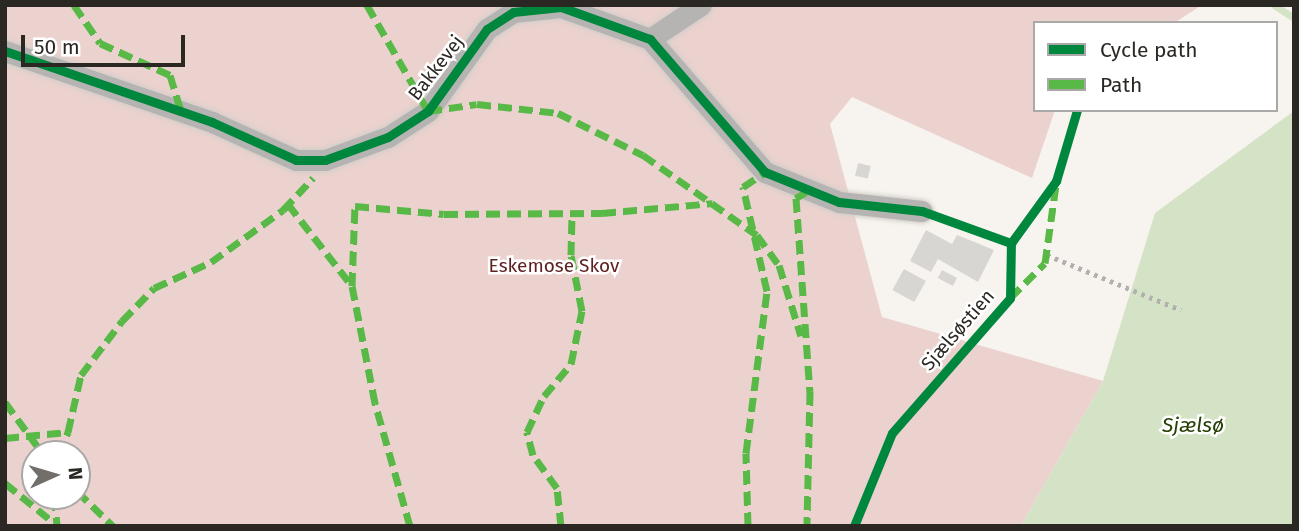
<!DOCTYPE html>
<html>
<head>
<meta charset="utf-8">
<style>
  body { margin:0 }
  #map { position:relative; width:1299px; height:531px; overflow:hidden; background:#f7f3ee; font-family:"Fira Sans",sans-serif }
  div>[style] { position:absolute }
  .green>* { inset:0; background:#ebd2ce }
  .water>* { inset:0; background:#d4e3c5 }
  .stream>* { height:7px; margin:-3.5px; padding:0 3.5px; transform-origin:3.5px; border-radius:3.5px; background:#d4e3c5 }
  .building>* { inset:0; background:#d8d6d2; transform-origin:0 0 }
  .path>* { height:4.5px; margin-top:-2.25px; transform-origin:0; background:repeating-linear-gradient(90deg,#b2b0ad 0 3.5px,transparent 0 8.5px) }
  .roads { filter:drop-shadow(0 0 2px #d1ceca) drop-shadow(0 0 2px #d1ceca) }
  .minor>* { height:21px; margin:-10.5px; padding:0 10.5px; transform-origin:10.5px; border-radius:10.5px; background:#b6b4b2 }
  .quiet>* { height:7px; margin-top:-3.5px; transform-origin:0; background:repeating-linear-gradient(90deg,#58b947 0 14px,transparent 0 21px) }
  .cycleway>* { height:9px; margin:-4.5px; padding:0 4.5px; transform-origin:4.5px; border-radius:4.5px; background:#00873e }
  span { translate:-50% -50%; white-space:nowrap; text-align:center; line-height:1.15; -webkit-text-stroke:5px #fff; paint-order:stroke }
  .street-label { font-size:19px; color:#2b2824 }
  .park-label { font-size:19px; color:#5f2220 }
  .water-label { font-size:21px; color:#264104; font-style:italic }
  .frame { position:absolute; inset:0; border:7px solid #2b2824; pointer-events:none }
  .legend { position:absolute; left:1033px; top:21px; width:245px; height:91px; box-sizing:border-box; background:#fff; border:2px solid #aaa9a7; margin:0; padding:9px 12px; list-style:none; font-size:21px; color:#2b2824 }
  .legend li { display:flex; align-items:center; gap:14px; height:35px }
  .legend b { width:35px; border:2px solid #aaa9a7 }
  .north { position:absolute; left:21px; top:440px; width:70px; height:70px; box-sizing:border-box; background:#fff; border:2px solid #aaa9a7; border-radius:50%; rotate:86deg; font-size:19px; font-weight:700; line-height:28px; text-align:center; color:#2b2824 }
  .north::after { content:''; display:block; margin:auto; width:24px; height:32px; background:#726f6b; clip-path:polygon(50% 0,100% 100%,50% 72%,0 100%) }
  .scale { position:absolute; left:21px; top:35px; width:164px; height:32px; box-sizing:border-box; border:4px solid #2b2824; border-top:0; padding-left:9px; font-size:21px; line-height:24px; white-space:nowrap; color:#2b2824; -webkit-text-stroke:5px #fff; paint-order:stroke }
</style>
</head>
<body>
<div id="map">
  <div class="green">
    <i style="clip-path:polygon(evenodd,5px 5px,1202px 5px,1174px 23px,1035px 23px,1035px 110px,1055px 110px,1032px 178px,852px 97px,830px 124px,882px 317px,1103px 381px,1021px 526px,5px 526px,5px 5px,35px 454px,77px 454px,77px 496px,35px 496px,35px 454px)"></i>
  </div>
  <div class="water">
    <i style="clip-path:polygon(1294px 111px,1294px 526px,1021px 526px,1103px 381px,1155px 213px)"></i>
  </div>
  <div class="stream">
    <i style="left:1274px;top:5px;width:24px;rotate:33deg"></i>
  </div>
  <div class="building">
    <i style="left:858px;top:163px;width:13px;height:13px;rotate:13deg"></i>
    <i style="clip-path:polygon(926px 230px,952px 244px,957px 235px,994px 250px,978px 282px,938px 259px,931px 272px,910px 261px)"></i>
    <i style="left:904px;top:269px;width:25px;height:24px;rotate:29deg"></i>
    <i style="left:942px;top:270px;width:17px;height:9px;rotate:28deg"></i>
  </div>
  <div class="path">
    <i style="left:1047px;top:255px;width:145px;rotate:22.3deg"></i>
  </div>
  <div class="roads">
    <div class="minor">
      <i style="left:650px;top:39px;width:61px;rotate:-33.7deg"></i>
      <i style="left:5px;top:51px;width:219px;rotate:18.9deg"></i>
      <i style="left:212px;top:122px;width:92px;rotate:24.3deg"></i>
      <i style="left:296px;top:160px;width:29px"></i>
      <i style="left:325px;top:160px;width:67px;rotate:-20.1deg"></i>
      <i style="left:388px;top:137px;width:48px;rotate:-33deg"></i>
      <i style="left:428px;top:111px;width:101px;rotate:-54.3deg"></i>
      <i style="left:487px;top:29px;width:31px;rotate:-33deg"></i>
      <i style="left:513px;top:12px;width:48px;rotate:-5.9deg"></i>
      <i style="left:561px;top:7px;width:95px;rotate:19.8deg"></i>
      <i style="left:650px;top:39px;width:176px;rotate:49.2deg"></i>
      <i style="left:765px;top:172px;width:80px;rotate:22.1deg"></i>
      <i style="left:839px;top:202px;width:83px;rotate:6.2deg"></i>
    </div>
  </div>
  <div class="quiet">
    <i style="left:74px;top:5px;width:46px;rotate:55.6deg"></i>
    <i style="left:100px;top:43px;width:77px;rotate:24.6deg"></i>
    <i style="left:170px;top:75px;width:38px;rotate:73deg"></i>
    <i style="left:367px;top:5px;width:122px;rotate:60.1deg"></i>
    <i style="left:428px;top:111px;width:49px;rotate:-8.1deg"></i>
    <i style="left:477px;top:104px;width:81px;rotate:6.3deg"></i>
    <i style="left:558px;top:113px;width:95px;rotate:26.3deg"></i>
    <i style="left:643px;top:155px;width:139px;rotate:35.1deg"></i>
    <i style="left:757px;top:235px;width:37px;rotate:54deg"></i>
    <i style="left:779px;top:265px;width:74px;rotate:72.8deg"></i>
    <i style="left:806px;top:192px;width:12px;rotate:149deg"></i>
    <i style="left:796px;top:198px;width:194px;rotate:85.9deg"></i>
    <i style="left:810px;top:391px;width:135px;rotate:91.3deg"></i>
    <i style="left:288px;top:204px;width:104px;rotate:52deg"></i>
    <i style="left:1010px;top:298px;width:49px;rotate:-45deg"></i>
    <i style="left:1045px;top:263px;width:79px;rotate:-82deg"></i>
    <i style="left:5px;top:402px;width:64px;rotate:53.8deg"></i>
    <i style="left:5px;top:438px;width:63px;rotate:-5.4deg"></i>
    <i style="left:68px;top:432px;width:58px;rotate:-77.2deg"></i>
    <i style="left:81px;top:375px;width:68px;rotate:-52.8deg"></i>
    <i style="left:122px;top:321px;width:46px;rotate:-45.9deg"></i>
    <i style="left:154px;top:288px;width:63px;rotate:-24.5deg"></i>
    <i style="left:211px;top:262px;width:89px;rotate:-35.8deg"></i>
    <i style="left:283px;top:210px;width:44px;rotate:-46.8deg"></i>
    <i style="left:57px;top:454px;width:25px;rotate:-63deg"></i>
    <i style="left:5px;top:483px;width:68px;rotate:39.1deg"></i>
    <i style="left:77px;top:491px;width:50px;rotate:44.2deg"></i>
    <i style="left:54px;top:496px;width:29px;rotate:84deg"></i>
    <i style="left:410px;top:526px;width:128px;rotate:-105.9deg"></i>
    <i style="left:375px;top:403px;width:119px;rotate:-101.1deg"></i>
    <i style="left:352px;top:286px;width:80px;rotate:-87.9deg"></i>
    <i style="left:355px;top:206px;width:89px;rotate:5.1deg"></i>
    <i style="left:444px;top:214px;width:158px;rotate:-0.4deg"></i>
    <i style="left:602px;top:213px;width:111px;rotate:-5.1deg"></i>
    <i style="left:561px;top:526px;width:38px;rotate:-96deg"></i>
    <i style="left:557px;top:488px;width:41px;rotate:-126deg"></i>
    <i style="left:533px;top:455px;width:24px;rotate:-105deg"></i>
    <i style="left:527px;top:432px;width:40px;rotate:-65deg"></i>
    <i style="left:544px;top:396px;width:42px;rotate:-49.8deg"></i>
    <i style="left:571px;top:364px;width:54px;rotate:-78.3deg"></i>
    <i style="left:582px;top:311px;width:57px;rotate:-101.1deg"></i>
    <i style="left:571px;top:255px;width:42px;rotate:-88.6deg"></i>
    <i style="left:748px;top:526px;width:73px;rotate:-91.6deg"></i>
    <i style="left:746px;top:453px;width:163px;rotate:-82.6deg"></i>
    <i style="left:767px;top:291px;width:107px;rotate:-103deg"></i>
    <i style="left:743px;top:187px;width:27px;rotate:-34deg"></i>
  </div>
  <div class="cycleway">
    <i style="left:5px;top:51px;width:219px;rotate:18.9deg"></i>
    <i style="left:212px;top:122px;width:92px;rotate:24.3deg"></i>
    <i style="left:296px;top:160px;width:29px"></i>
    <i style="left:325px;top:160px;width:67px;rotate:-20.1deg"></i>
    <i style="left:388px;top:137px;width:48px;rotate:-33deg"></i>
    <i style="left:428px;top:111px;width:101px;rotate:-54.3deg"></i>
    <i style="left:487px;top:29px;width:31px;rotate:-33deg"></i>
    <i style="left:513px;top:12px;width:48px;rotate:-5.9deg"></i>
    <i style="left:561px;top:7px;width:95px;rotate:19.8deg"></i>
    <i style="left:650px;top:39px;width:176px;rotate:49.2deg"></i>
    <i style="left:765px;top:172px;width:80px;rotate:22.1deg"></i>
    <i style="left:839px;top:202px;width:83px;rotate:6.2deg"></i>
    <i style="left:922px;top:211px;width:95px;rotate:19.8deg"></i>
    <i style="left:854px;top:526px;width:100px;rotate:-67.8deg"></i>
    <i style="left:892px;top:433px;width:179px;rotate:-48.8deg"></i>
    <i style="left:1010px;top:298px;width:55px;rotate:-89deg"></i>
    <i style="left:1011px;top:243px;width:77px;rotate:-54deg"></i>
    <i style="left:1056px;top:181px;width:74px;rotate:-73.5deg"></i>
  </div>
  <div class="street-label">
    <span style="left:436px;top:68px;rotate:-52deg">Bakkevej</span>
    <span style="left:958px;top:330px;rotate:-49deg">Sjælsøstien</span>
  </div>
  <div class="park-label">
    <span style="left:554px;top:266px">Eskemose Skov</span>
  </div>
  <div class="water-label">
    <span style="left:1193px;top:425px">Sjælsø</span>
  </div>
  <div class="frame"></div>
  <ul class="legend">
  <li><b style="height:9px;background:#00873e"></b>Cycle path</li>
  <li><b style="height:9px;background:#58b947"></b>Path</li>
  </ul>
  <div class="north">N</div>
  <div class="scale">50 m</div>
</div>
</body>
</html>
